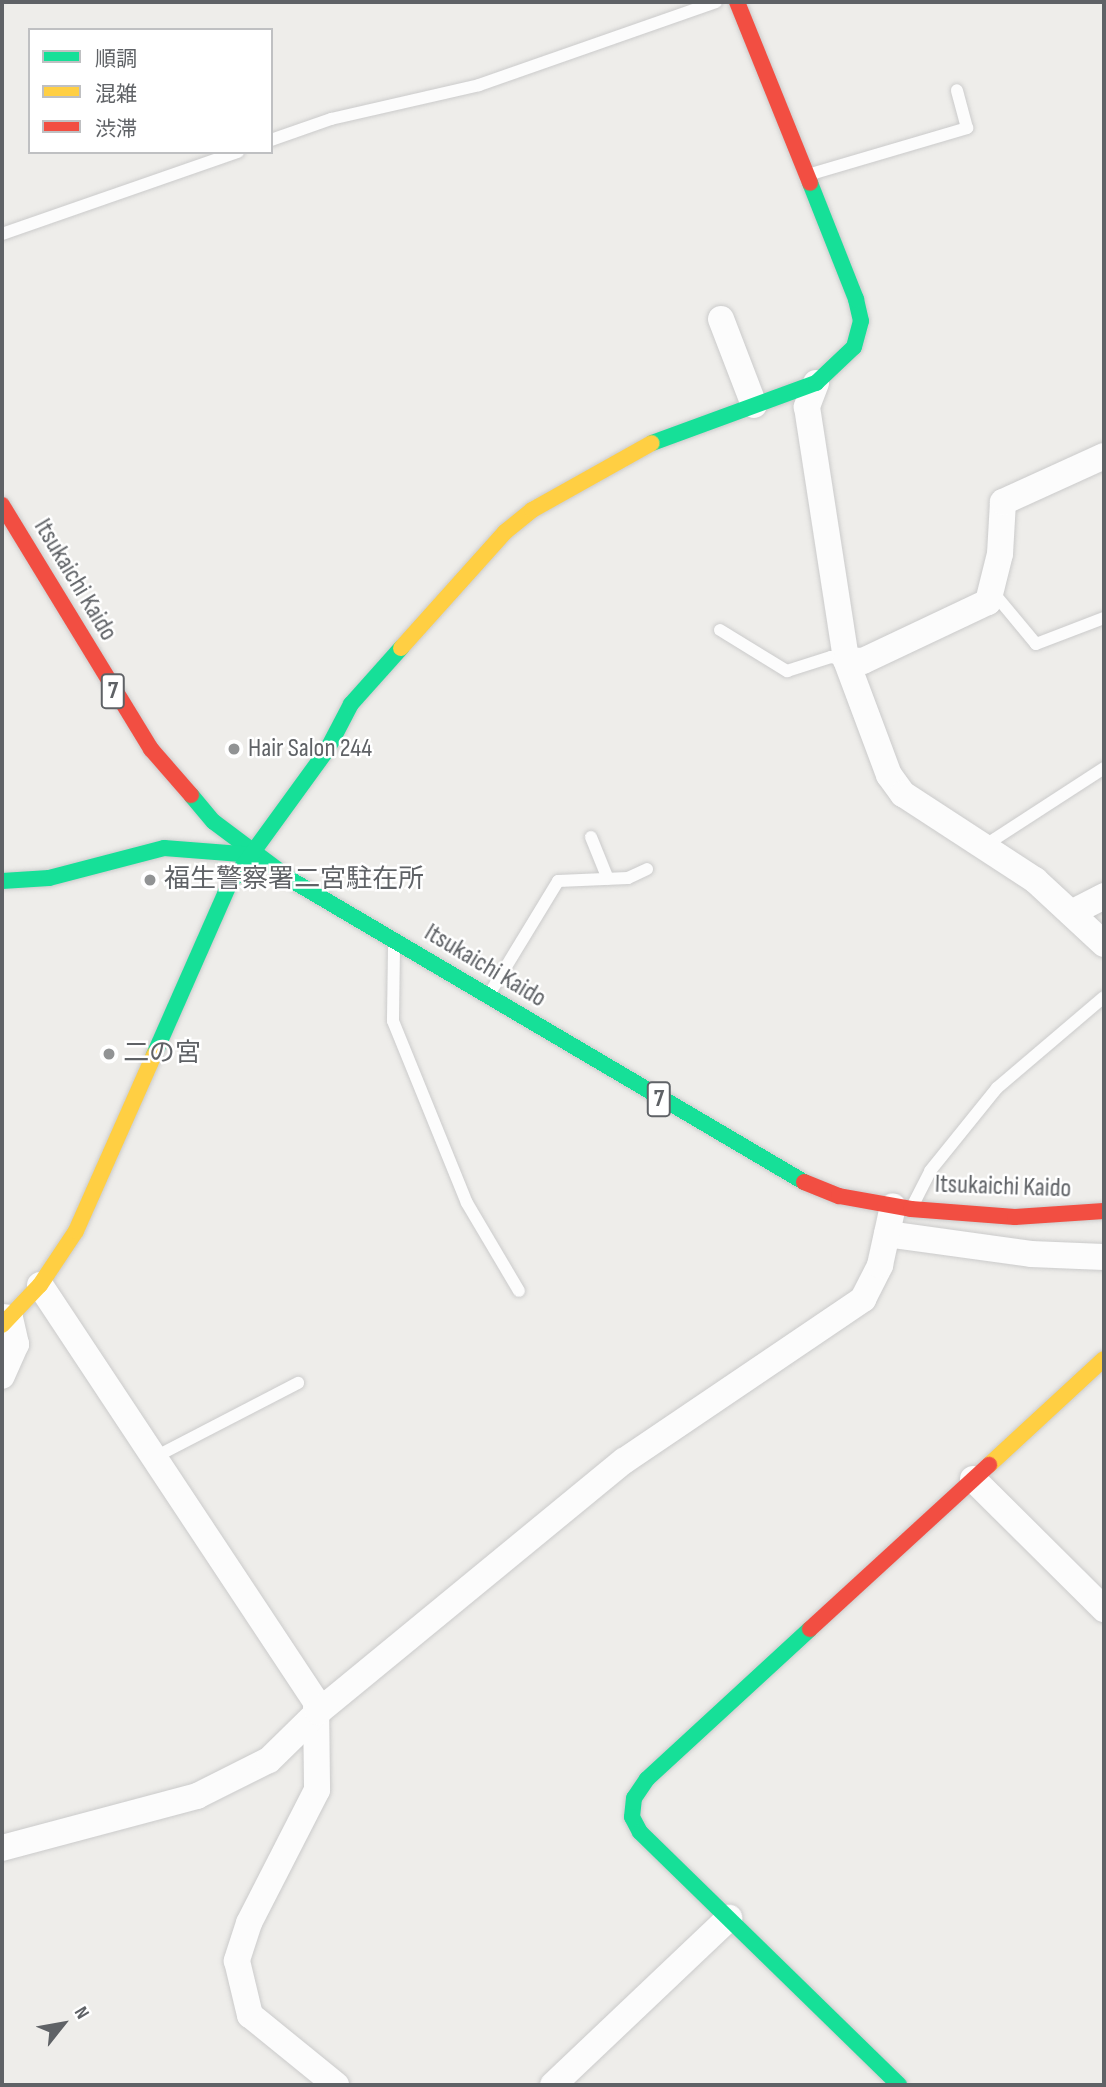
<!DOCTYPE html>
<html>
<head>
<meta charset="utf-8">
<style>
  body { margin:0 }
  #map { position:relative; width:1106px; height:2087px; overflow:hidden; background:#eeedea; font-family:"Sofia Sans Condensed","Noto Sans JP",sans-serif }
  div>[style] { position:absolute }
  .roads { filter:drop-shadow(0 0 2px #cbcbcb) drop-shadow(0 0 2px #cbcbcb) }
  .lane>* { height:12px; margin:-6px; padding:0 6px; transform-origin:6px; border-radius:6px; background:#fcfcfc }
  .street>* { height:26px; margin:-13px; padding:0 13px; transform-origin:13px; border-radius:13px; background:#fcfcfc }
  .fast>* { height:16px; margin:-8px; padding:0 8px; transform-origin:8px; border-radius:8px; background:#16e098 }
  .slow>* { height:16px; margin:-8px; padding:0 8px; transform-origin:8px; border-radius:8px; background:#ffcf43 }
  .jam>* { height:16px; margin:-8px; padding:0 8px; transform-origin:8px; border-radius:8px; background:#f24e42 }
  .dots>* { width:19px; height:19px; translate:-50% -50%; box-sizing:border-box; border:4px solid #fff; border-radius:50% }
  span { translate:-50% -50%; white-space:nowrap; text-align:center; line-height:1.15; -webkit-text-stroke:5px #fff; paint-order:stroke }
  .shield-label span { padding:2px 5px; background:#fff; border:2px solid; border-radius:5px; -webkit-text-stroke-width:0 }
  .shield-label { font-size:24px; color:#5f6266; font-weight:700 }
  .street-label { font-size:26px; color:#5f6266 }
  .poi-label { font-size:26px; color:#5f6266 }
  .left { translate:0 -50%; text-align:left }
  .frame { position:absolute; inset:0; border:4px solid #5f6266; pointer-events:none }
  .legend { position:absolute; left:28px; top:28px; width:245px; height:126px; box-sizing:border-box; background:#fff; border:2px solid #bfc0c2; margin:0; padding:9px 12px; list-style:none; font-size:21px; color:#5f6266 }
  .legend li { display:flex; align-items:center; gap:14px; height:35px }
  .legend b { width:35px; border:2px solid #bfc0c2 }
  .north { position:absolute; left:28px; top:1989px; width:70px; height:70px; -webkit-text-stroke:5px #fff; paint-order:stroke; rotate:59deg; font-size:19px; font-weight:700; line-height:28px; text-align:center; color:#5f6266 }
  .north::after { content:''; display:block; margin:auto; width:24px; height:32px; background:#5f6266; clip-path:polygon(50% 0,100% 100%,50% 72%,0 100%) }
</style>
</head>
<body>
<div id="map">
  <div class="roads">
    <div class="lane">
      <i style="left:271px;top:140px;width:64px;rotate:-19.3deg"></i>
      <i style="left:331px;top:119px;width:152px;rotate:-12.9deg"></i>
      <i style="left:479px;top:85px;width:251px;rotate:-19.3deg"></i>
      <i style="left:811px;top:174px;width:163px;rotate:-16.4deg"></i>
      <i style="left:967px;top:128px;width:39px;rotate:-105deg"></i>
      <i style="left:2px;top:234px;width:250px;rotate:-19.2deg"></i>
      <i style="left:988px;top:602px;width:10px;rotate:-29deg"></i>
      <i style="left:997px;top:597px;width:61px;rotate:50.3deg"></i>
      <i style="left:1036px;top:644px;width:73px;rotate:-20.9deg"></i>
      <i style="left:720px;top:630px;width:79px;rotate:31.5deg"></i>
      <i style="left:787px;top:671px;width:46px;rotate:-17.7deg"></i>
      <i style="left:831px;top:657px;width:15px;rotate:11deg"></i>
      <i style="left:591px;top:837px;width:45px;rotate:68deg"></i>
      <i style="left:984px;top:846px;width:143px;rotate:-33deg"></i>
      <i style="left:394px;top:947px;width:74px;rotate:90.8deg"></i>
      <i style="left:393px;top:1021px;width:196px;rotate:67.9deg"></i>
      <i style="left:467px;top:1203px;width:102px;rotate:59.4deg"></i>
      <i style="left:490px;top:993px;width:131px;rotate:-58.7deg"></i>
      <i style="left:558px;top:881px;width:70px;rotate:-2.5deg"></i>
      <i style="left:628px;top:878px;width:21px;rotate:-25deg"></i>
      <i style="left:914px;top:1203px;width:36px;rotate:-63deg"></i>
      <i style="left:930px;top:1171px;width:107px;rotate:-51.1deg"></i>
      <i style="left:997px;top:1088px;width:140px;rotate:-40.4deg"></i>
      <i style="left:157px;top:1456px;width:159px;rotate:-27.4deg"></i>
    </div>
    <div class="street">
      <i style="left:721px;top:319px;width:92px;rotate:69deg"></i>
      <i style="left:816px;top:383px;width:26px;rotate:111deg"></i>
      <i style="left:807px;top:407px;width:256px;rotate:81.2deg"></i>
      <i style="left:846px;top:660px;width:123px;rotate:69.5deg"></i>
      <i style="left:889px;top:775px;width:24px;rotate:54deg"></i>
      <i style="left:903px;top:794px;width:158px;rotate:33.1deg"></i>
      <i style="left:1035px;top:880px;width:94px;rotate:42.8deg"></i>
      <i style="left:846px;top:660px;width:17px;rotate:3deg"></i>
      <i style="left:863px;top:661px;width:138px;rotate:-25.3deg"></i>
      <i style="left:988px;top:602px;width:49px;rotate:-76deg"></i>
      <i style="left:1000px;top:554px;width:52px;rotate:-86.7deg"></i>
      <i style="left:1003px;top:502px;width:111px;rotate:-24.5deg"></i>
      <i style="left:1073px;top:912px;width:35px;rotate:-27deg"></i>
      <i style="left:887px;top:1234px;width:145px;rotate:7.9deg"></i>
      <i style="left:1031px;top:1254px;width:73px;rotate:2.4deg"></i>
      <i style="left:40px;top:1285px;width:500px;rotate:56.5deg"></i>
      <i style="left:316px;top:1702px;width:88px;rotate:89.3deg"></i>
      <i style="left:317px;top:1790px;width:149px;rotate:117.1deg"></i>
      <i style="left:249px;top:1923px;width:40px;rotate:108deg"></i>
      <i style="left:237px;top:1961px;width:56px;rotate:76.5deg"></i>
      <i style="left:250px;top:2015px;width:111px;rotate:39.1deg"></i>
      <i style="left:2px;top:1317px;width:8px;rotate:7deg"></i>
      <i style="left:10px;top:1318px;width:27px;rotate:77deg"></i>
      <i style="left:16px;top:1344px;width:35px;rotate:114deg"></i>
      <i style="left:973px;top:1479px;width:185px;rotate:44.8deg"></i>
      <i style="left:2px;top:1848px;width:202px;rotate:-14.9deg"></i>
      <i style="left:197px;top:1796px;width:80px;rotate:-26.6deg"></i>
      <i style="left:269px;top:1760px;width:69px;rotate:-44.4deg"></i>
      <i style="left:318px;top:1712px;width:396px;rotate:-39.4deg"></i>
      <i style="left:624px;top:1461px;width:289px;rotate:-34.1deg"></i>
      <i style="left:863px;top:1299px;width:38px;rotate:-63deg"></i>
      <i style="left:880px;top:1265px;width:60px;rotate:-77.6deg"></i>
      <i style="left:553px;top:2085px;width:243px;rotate:-43.5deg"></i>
    </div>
    <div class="fast">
      <i style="left:652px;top:443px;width:175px;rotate:-20.1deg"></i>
      <i style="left:816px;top:383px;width:52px;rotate:-43.5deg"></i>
      <i style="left:854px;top:347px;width:27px;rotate:-75deg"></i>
      <i style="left:861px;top:321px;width:23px;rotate:-103deg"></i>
      <i style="left:856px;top:299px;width:125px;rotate:-111.6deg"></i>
      <i style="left:191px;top:795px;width:35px;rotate:50deg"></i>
      <i style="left:214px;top:822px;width:99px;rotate:36.8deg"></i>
      <i style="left:293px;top:881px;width:593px;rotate:30.5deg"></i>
      <i style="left:2px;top:881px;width:47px;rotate:-3.7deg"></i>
      <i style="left:49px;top:878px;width:119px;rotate:-14.6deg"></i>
      <i style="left:164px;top:848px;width:90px;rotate:4.4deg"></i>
      <i style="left:154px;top:1055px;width:186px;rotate:-66.2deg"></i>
      <i style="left:229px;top:885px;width:167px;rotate:-54deg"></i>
      <i style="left:327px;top:750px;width:52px;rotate:-62.4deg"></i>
      <i style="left:351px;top:704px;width:75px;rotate:-48.2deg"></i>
      <i style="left:810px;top:1629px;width:222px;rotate:137.4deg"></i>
      <i style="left:647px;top:1779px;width:23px;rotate:124deg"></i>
      <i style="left:634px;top:1798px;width:19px;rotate:96deg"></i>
      <i style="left:632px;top:1817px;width:17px;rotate:62deg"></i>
      <i style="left:640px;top:1832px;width:362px;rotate:44.3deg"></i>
    </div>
    <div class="slow">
      <i style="left:401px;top:648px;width:156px;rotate:-48.1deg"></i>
      <i style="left:505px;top:532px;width:35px;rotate:-39deg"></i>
      <i style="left:532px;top:510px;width:137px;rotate:-29.2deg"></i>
      <i style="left:2px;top:1325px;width:55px;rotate:-46.5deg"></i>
      <i style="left:40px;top:1285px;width:65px;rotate:-56.3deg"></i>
      <i style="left:76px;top:1231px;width:193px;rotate:-66.1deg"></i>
      <i style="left:989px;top:1465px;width:156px;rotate:-42.7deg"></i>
    </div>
    <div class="jam">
      <i style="left:737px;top:2px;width:195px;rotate:68deg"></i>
      <i style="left:2px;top:505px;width:286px;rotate:58.6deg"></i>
      <i style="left:151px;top:749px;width:61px;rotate:49deg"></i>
      <i style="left:804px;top:1182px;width:38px;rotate:22deg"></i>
      <i style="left:839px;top:1196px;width:73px;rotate:10.2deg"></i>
      <i style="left:911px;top:1209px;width:104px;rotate:4.4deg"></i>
      <i style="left:1015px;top:1217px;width:89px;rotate:-3.9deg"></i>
      <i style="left:810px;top:1629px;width:243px;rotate:-42.5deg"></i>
    </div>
  </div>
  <div class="dots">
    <i style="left:234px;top:749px;background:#919394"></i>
    <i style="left:150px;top:880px;background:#919394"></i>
    <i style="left:109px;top:1054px;background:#919394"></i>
  </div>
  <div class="shield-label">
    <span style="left:113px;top:691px">7</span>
    <span style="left:659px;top:1099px">7</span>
  </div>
  <div class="street-label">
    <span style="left:75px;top:580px;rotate:59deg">Itsukaichi Kaido</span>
    <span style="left:485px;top:966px;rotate:31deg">Itsukaichi Kaido</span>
    <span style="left:1003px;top:1187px;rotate:2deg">Itsukaichi Kaido</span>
  </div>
  <div class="poi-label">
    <span class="left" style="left:248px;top:749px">Hair Salon 244</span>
    <span class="left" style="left:164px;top:880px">福生警察署二宮駐在所</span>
    <span class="left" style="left:123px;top:1054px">二の宮</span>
  </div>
  <div class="frame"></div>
  <ul class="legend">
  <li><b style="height:9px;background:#16e098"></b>順調</li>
  <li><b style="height:9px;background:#ffcf43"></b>混雑</li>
  <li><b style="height:9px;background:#f24e42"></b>渋滞</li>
  </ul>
  <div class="north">N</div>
</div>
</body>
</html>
